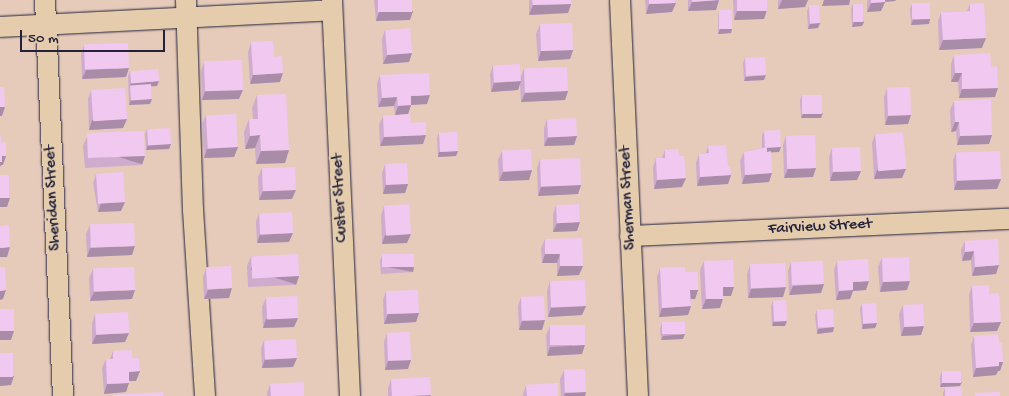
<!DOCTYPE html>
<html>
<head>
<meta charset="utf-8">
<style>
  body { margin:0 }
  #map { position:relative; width:1009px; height:396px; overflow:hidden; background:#e7cbba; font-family:"Gochi Hand",sans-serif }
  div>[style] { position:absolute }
  .roads { filter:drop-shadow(0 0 1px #22223b) drop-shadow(0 0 1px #22223b) }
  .minor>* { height:20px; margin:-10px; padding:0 10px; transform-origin:10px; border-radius:10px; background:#e5ccad }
  .wall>* { inset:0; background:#cfacce }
  .shaded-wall>* { inset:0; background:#a98ca8; transform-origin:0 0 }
  .building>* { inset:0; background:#f1c8f0; transform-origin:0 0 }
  span { translate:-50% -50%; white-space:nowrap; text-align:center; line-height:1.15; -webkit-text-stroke:4px #e5ccad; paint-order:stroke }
  .street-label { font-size:16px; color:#22223b }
  .scale { position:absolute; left:20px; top:30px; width:145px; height:22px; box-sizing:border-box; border:2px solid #22223b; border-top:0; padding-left:6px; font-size:15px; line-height:18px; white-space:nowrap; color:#22223b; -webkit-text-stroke:4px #e5ccad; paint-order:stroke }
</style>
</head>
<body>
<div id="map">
  <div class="roads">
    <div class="minor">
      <i style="left:45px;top:0;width:396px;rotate:87.4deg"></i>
      <i style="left:186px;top:0;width:210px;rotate:88.1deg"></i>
      <i style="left:193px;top:210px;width:186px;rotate:86.3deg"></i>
      <i style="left:332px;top:0;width:396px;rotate:87.4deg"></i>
      <i style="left:620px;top:0;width:396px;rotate:87.4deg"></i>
      <i style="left:0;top:27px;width:332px;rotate:-2.9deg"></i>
      <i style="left:630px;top:236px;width:379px;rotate:-2.6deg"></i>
    </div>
  </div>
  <div class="wall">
    <i style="clip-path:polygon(374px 0,412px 0,410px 20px,376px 21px)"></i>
    <i style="clip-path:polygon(529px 0,571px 0,571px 4px,568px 13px,529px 15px)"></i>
    <i style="clip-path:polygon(645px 0,675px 0,676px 3px,672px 12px,646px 14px)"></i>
    <i style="clip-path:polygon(688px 0,719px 0,716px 10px,688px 11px)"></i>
    <i style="clip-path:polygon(733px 0,767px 0,764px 19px,734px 20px)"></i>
    <i style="clip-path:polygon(778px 0,808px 0,805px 7px,778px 9px)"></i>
    <i style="clip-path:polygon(867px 0,896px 0,895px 1px,885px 2px,881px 11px,867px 12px)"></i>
    <i style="clip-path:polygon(853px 4px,864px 22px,862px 26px,852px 27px,851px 9px)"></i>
    <i style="clip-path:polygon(912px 4px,929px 24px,911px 25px,910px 9px)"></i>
    <i style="clip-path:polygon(970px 4px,982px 48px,939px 50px,938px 21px,941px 12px,967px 11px)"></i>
    <i style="clip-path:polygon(809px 6px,820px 23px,818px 28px,808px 29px,807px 11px)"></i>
    <i style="clip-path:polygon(719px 11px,732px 29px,731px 33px,718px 34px,718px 16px)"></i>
    <i style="clip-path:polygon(540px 24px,573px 50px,570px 59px,538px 61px,536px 34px)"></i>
    <i style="clip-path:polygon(385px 30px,412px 53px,409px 62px,383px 64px,382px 39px)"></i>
    <i style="clip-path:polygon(251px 42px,274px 57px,280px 82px,250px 84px,248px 52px)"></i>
    <i style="clip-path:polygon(84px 45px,126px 77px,82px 79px,81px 54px)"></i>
    <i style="clip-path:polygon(954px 55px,991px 67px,995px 97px,959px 98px,958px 82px,951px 82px,951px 64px)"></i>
    <i style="clip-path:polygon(745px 58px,764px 80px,744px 81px,743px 63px)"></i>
    <i style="clip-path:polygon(204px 62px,239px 99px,202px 100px,201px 71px)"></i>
    <i style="clip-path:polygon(493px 65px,521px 76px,524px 69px,568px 91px,565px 100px,521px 102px,520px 84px,518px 90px,491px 92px,490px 74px)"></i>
    <i style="clip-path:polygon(130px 71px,157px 86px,151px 86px,152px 99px,150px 104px,129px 105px,128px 76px)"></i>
    <i style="clip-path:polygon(380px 75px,427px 104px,411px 105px,408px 114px,395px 115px,394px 106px,378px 107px,377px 84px)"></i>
    <i style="clip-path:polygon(887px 88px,911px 115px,908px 124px,885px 125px,884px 97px)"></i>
    <i style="clip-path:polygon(91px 90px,127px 119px,123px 128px,89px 130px,88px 99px)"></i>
    <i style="clip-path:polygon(257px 95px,285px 163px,256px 164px,255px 148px,245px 149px,244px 132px,249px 119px,253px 119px,252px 108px)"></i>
    <i style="clip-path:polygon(802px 95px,821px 118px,801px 118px,800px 100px)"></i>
    <i style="clip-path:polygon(954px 101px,992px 135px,989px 144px,957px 145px,956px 131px,951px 132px,950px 110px)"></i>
    <i style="clip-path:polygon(206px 115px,238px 147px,234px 157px,204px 158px,202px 124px)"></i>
    <i style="clip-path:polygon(383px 116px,411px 123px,423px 144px,380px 146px,379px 125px)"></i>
    <i style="clip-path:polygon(547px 119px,577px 136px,574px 145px,544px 146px,544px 128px)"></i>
    <i style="clip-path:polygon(147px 129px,171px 144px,169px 149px,146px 150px,145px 134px)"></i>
    <i style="clip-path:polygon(764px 131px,781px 147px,779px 152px,771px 152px,769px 182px,742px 184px,740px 161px,744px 152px,762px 148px,762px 135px)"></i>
    <i style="clip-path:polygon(439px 133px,458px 151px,456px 156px,438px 157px,437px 138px)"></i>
    <i style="clip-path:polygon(875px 134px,902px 178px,874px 179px,872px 143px)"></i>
    <i style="clip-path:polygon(786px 136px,813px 177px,784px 178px,783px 145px)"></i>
    <i style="clip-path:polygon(87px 137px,142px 165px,85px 168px,83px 146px)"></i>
    <i style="clip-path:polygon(708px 146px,728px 166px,731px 175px,728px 184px,697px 186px,696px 163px,699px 154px,706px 153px)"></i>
    <i style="clip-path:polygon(832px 148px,861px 171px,857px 180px,830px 181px,829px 157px)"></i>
    <i style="clip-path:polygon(665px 150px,679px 156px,682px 187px,654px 189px,653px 167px,656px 158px,662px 158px)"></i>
    <i style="clip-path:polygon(502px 151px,532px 170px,529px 180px,499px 181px,498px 160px)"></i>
    <i style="clip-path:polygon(956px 152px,1001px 179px,997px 189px,954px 190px,953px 161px)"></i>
    <i style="clip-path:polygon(540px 159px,581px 185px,578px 194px,538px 196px,537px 168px)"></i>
    <i style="clip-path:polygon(385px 164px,408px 184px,405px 193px,383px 194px,382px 173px)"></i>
    <i style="clip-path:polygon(262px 168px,292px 199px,259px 200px,258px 177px)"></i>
    <i style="clip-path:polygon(96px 174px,121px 211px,98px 212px,93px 183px)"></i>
    <i style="clip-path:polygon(556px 205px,577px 231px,553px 232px,553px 214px)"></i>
    <i style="clip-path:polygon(384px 206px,407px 243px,382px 244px,381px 215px)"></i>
    <i style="clip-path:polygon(259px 213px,289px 242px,257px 243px,256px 222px)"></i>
    <i style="clip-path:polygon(90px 225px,132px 255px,87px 257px,86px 234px)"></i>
    <i style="clip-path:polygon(545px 239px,583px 266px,579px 275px,557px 276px,557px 263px,542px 263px,541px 248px)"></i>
    <i style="clip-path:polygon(965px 241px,996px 274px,972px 276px,971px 260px,962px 261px,961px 250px)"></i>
    <i style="clip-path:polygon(251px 256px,299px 276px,296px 285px,248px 287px,247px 266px)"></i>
    <i style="clip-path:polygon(382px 256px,413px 272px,381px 274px,380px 261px)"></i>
    <i style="clip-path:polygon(882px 258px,907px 290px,880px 292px,878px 267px)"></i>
    <i style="clip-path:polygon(704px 261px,731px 296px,723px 296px,720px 308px,702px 309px,700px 270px)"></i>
    <i style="clip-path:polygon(837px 261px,866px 290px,853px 291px,850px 299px,836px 300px,834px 270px)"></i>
    <i style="clip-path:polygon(791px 262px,821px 293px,789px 295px,788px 271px)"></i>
    <i style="clip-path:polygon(750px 265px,783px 297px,748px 298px,747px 274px)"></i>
    <i style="clip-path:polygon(206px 268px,229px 298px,204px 299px,203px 277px)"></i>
    <i style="clip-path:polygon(660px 268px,685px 272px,698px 290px,695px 299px,691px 299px,691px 306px,688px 315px,659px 317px,657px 277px)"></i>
    <i style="clip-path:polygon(93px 269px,132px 299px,90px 301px,89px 278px)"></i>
    <i style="clip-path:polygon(550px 281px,586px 306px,582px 315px,548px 317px,547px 291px)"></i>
    <i style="clip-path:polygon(972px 286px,989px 294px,1001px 322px,997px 331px,970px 332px,969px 295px)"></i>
    <i style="clip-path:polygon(386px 291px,419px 313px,416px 322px,384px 324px,383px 300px)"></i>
    <i style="clip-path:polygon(521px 297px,542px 330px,519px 330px,518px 306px)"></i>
    <i style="clip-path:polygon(266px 298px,298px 318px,294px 327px,263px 328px,262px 307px)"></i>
    <i style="clip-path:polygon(773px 301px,785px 326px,772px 326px,771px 306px)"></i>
    <i style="clip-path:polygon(862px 304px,877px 323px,875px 328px,862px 329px,860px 309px)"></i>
    <i style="clip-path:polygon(903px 305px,924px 326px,921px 335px,901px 336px,899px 314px)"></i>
    <i style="clip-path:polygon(817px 310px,834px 327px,833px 332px,817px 334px,815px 315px)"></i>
    <i style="clip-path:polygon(95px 314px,125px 342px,92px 344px,92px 323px)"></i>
    <i style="clip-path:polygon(662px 323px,683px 339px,661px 340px,660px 328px)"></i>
    <i style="clip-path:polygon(550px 326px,582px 354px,547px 356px,546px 335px)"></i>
    <i style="clip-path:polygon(387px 333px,408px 369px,385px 370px,384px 342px)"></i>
    <i style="clip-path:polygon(974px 336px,999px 343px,1003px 362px,1000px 371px,998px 371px,996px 375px,973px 377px,971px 345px)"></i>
    <i style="clip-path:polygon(264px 340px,297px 358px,293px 367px,262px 368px,261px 349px)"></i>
    <i style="clip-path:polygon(113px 351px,132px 358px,140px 371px,136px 381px,129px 381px,126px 392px,104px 394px,102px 368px,106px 359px,110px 359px)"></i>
    <i style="clip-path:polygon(564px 370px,585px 396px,561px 396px,560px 379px)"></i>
    <i style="clip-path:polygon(942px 371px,960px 386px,940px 387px,940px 376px)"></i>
    <i style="clip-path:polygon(391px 379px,430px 396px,388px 396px,388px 388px)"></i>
    <i style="clip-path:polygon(270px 384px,304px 396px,267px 396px,267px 393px)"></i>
    <i style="clip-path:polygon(526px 385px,558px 396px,523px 396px,523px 394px)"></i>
    <i style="clip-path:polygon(945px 388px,962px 396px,943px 396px,943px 393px)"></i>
  </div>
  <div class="shaded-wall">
    <i style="clip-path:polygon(719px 0,716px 10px,688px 11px,692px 2px)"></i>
    <i style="clip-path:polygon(782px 0,808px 0,805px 7px,778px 9px)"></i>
    <i style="clip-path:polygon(824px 0,850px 0,849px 5px,822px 6px)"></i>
    <i style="clip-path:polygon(882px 0,896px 0,895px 1px,881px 2px)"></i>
    <i style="clip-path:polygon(885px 2px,881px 11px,867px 12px,871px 3px)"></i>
    <i style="clip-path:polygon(676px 3px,672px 12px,646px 14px,649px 4px)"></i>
    <i style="clip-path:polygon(571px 4px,568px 13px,529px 15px,533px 5px)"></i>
    <i style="clip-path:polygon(767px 10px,764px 19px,734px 20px,737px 11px)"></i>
    <i style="clip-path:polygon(413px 11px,410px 20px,376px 21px,379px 12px)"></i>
    <i style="clip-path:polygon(930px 19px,929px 24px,911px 25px,913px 20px)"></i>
    <i style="clip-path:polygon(854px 22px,864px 22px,862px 26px,852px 27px)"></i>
    <i style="clip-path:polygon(820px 23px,818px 28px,808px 29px,810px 24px)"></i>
    <i style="clip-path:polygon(720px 29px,732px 29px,731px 33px,718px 34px)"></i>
    <i style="clip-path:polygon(986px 38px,982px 48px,939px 50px,943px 40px)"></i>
    <i style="clip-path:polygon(573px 50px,570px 59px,538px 61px,541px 51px)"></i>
    <i style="clip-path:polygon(412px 53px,409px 62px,383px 64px,387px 55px)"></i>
    <i style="clip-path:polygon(129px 68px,126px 77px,82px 79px,86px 70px)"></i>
    <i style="clip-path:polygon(283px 73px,280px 82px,250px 84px,253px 75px)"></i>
    <i style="clip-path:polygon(955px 73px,962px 73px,958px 82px,951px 82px)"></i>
    <i style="clip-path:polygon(766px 75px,764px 80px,744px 81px,746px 77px)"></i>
    <i style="clip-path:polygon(159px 81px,157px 86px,130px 88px,130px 86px,129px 88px,131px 83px)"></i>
    <i style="clip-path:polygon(521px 81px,518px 90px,491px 92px,494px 83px)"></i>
    <i style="clip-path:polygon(998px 88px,995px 97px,959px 98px,962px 89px)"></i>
    <i style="clip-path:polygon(243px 90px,239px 99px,202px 100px,205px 91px)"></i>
    <i style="clip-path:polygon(568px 91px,565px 100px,521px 102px,525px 93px)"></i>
    <i style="clip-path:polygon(430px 95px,427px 104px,411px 105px,408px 114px,395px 115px,398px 106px,411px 96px)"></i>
    <i style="clip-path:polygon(397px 97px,394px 106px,378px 107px,382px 98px)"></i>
    <i style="clip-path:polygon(152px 99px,150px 104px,129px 105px,131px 100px)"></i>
    <i style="clip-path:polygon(0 107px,5px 107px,2px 116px,0 116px)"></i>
    <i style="clip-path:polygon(823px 113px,821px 118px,801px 118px,803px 114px)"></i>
    <i style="clip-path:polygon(911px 115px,908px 124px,885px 125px,888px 116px)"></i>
    <i style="clip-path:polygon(127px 119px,123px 128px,89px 130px,92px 120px)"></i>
    <i style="clip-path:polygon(955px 122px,959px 122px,956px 131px,951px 132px)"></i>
    <i style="clip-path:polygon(260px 135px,255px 148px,245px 149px,250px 136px)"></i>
    <i style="clip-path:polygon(426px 135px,423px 144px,380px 146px,384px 137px)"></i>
    <i style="clip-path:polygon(992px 135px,989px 144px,957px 145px,960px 136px)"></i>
    <i style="clip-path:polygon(577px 136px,574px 145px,544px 146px,548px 137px)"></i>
    <i style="clip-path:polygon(171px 144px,169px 149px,146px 150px,148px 145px)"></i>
    <i style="clip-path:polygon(238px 147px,234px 157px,204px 158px,207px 149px)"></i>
    <i style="clip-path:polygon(781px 147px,779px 152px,762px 153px,764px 148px)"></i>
    <i style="clip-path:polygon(289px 150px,285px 163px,256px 164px,261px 151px)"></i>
    <i style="clip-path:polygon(458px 151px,456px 156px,438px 157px,439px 152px)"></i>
    <i style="clip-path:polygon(2px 156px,6px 156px,3px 165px,1px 165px,0 167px,0 161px)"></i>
    <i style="left:145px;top:156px;width:9px;height:57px;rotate:108deg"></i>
    <i style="clip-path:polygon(816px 168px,813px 177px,784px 178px,788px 169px)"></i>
    <i style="clip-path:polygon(906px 169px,902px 178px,874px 179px,877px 170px)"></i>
    <i style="clip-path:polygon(532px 170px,529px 180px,499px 181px,503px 172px)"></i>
    <i style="clip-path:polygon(861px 171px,857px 180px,830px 181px,833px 172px)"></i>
    <i style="clip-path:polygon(772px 173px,769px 182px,742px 184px,745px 175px)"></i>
    <i style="clip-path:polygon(731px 175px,728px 184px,697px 186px,700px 177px)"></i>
    <i style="clip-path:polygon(686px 178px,682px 187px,654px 189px,657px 180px)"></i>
    <i style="clip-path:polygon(1001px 179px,997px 189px,954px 190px,957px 181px)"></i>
    <i style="clip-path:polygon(386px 184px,408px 184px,405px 193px,383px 194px)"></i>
    <i style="clip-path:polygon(581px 185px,578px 194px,538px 196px,541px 187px)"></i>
    <i style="clip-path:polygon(296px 190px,292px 199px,259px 200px,263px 191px)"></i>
    <i style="clip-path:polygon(0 198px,10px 198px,7px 207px,0 207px)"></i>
    <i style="clip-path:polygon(125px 202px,121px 211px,98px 212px,101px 203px)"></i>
    <i style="clip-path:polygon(580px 222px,577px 231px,553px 232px,557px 223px)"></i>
    <i style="clip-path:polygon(293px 233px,289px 242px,257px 243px,260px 234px)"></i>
    <i style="clip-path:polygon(411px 234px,407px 243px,382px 244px,385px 235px)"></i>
    <i style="clip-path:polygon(135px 246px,132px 255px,87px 257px,90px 248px)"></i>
    <i style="clip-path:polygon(10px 247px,7px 257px,0 257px,0 248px)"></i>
    <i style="clip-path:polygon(974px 251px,971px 260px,962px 261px,965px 252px)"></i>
    <i style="clip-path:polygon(545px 254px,560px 254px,557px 263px,542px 263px)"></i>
    <i style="clip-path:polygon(999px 265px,996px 274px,972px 276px,975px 267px)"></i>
    <i style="clip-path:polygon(560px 266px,583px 266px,579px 275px,557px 276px)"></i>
    <i style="left:414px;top:267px;width:5px;height:31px;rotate:101deg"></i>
    <i style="left:299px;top:276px;width:9px;height:48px;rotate:108deg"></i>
    <i style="clip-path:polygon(869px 281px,866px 290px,853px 291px,850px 299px,836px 300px,839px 291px,853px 282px)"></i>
    <i style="clip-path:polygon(910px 281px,907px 290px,880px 292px,883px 282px)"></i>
    <i style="clip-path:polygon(824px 284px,821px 293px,789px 295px,793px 286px)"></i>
    <i style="clip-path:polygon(723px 287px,734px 287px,731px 296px,719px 296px)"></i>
    <i style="clip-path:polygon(786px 287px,783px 297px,748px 298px,751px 289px)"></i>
    <i style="clip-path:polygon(232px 288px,229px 298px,204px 299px,208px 290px)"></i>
    <i style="clip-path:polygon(6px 290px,3px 299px,0 300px,0 291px)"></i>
    <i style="clip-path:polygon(135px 290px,132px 299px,90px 301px,94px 292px)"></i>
    <i style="clip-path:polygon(690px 290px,698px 290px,695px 299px,687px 299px)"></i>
    <i style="clip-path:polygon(706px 299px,723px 299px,720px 308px,702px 309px)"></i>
    <i style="clip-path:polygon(586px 306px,582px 315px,548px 317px,551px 308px)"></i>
    <i style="clip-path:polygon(691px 306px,688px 315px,659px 317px,662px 308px)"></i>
    <i style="clip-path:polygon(419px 313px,416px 322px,384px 324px,388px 314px)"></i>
    <i style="clip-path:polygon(298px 318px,294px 327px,263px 328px,266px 319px)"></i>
    <i style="clip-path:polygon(545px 320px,542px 330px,519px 330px,522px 321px)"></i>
    <i style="clip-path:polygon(774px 321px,787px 321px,785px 326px,772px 326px)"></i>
    <i style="clip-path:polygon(1001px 322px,997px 331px,970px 332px,974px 323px)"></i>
    <i style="clip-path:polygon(877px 323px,875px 328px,862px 329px,863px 324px)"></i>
    <i style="clip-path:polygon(924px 326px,921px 335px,901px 336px,904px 327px)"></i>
    <i style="clip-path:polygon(834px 327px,833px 332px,817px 334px,818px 329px)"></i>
    <i style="clip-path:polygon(0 331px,14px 331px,11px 340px,0 340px)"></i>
    <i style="clip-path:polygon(129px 333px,125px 342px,92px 344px,96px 335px)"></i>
    <i style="clip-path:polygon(685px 334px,683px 339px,661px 340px,663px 336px)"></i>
    <i style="clip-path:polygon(585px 345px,582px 354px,547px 356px,550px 347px)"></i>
    <i style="clip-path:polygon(297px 358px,293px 367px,262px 368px,265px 359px)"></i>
    <i style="clip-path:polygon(411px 360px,408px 369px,385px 370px,388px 361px)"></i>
    <i style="clip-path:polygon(999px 362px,1003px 362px,1000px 371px,998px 371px,996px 375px,973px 377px,976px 368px)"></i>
    <i style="clip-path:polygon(140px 371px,136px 381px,125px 381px,129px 372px)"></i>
    <i style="clip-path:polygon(14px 376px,11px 385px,0 386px,0 377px)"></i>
    <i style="clip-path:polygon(962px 382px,960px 386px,940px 387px,942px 383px)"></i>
    <i style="clip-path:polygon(129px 383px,126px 392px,104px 394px,107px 384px)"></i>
    <i style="clip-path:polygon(586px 392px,585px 396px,564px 396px,565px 393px)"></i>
    <i style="clip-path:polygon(431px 395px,430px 396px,398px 396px)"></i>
  </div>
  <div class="building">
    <i style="left:378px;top:0;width:34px;height:12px"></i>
    <i style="clip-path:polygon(532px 0,571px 0,571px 4px,533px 5px)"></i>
    <i style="clip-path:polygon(649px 0,675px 0,676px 3px,649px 4px)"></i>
    <i style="clip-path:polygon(692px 0,719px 0,692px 2px)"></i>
    <i style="left:737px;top:0;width:30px;height:11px"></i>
    <i style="clip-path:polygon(871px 0,885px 0,885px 2px,871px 3px)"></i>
    <i style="left:930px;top:3px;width:16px;height:18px;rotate:90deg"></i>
    <i style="clip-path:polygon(984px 3px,986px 38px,943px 40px,941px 12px,970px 11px,970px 4px)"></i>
    <i style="left:853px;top:4px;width:10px;height:18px"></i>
    <i style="left:819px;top:5px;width:18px;height:10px;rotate:87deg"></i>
    <i style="left:732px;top:10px;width:19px;height:13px;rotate:90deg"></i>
    <i style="left:572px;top:23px;width:27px;height:32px;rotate:88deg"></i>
    <i style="left:410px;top:28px;width:25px;height:25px;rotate:85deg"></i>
    <i style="clip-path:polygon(273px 41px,274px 57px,282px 56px,283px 73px,253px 75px,251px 42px)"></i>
    <i style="left:128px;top:43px;width:25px;height:44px;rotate:88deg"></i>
    <i style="clip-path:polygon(990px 53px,991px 67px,997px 66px,998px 88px,962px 89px,962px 73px,955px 73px,954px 55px)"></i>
    <i style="left:765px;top:57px;width:18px;height:20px;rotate:87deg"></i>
    <i style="left:242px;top:60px;width:30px;height:38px;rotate:88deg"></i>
    <i style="left:520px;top:64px;width:17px;height:27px;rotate:87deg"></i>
    <i style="left:567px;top:67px;width:24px;height:43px;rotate:88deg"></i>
    <i style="left:158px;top:69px;width:12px;height:28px;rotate:85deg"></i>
    <i style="clip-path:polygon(429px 73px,430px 95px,411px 96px,411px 105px,398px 106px,397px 97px,382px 98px,380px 75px)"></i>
    <i style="left:151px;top:84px;width:15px;height:21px;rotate:86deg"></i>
    <i style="clip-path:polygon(0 87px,4px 87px,5px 107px,0 107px)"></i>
    <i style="left:910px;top:87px;width:28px;height:23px;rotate:88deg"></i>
    <i style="left:125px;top:88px;width:31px;height:34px;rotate:86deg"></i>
    <i style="clip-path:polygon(286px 94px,289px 150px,261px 151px,260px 135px,250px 136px,249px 119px,258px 119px,257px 95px)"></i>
    <i style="left:802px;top:95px;width:20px;height:19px"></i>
    <i style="clip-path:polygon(991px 99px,992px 135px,960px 136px,959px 122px,955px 122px,954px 101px)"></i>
    <i style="left:236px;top:114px;width:33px;height:30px;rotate:87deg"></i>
    <i style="clip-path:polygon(410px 114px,411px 123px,426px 122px,426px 135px,384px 137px,383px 116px)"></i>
    <i style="left:576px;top:118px;width:18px;height:29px;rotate:87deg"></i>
    <i style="left:170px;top:128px;width:16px;height:23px;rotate:86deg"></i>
    <i style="left:780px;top:130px;width:17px;height:16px;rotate:87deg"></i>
    <i style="left:144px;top:131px;width:25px;height:57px;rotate:88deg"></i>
    <i style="left:457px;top:132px;width:19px;height:18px;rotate:87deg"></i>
    <i style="left:903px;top:132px;width:37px;height:28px;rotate:85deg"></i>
    <i style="clip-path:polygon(0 135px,1px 135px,1px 143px,6px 142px,6px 156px,2px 156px,2px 162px,0 162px)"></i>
    <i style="left:815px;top:135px;width:33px;height:29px;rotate:88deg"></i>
    <i style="clip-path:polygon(726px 145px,728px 166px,730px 166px,731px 175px,700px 177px,699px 154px,709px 153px,708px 146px)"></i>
    <i style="clip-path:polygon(767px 147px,767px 152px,771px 151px,772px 173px,745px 175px,744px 152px)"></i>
    <i style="left:860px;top:147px;width:24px;height:28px;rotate:88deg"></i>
    <i style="left:531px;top:149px;width:21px;height:29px;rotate:87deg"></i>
    <i style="clip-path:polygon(678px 149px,679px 156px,684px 156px,686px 178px,657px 180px,656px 158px,665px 158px,665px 150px)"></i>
    <i style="left:1000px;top:151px;width:28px;height:44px;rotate:88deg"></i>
    <i style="left:580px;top:158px;width:27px;height:40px;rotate:88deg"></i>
    <i style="left:407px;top:163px;width:21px;height:22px;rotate:87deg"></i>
    <i style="left:295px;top:167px;width:23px;height:33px;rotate:88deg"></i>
    <i style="left:123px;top:172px;width:30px;height:27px;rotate:86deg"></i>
    <i style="left:0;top:175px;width:9px;height:23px"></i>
    <i style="left:409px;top:204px;width:30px;height:25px;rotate:86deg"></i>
    <i style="left:579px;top:204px;width:18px;height:23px;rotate:87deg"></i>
    <i style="left:292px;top:212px;width:21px;height:33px;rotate:87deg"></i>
    <i style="left:134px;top:223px;width:23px;height:44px;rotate:88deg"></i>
    <i style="clip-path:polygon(9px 225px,10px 247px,0 248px,0 226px)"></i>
    <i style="clip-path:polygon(582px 238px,583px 266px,560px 266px,560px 254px,545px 254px,545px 239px)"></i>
    <i style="clip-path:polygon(998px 239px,999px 265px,975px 267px,974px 251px,965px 252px,965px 241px)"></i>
    <i style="left:298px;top:254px;width:22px;height:47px;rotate:87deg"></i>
    <i style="left:414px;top:254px;width:13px;height:32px;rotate:90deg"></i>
    <i style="left:909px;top:257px;width:24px;height:27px;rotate:88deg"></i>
    <i style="clip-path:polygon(868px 259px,869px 281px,853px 282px,853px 290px,839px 291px,837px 261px)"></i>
    <i style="clip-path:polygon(733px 260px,734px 287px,723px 287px,723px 299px,706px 299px,704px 261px)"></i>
    <i style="left:823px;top:261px;width:23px;height:32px;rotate:88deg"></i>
    <i style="left:785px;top:263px;width:24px;height:35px;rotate:88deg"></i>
    <i style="left:231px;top:266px;width:22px;height:25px;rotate:87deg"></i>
    <i style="clip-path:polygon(0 267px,5px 267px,6px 290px,0 291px)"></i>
    <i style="left:134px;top:267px;width:23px;height:41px;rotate:88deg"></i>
    <i style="clip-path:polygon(685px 267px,685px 272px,698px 272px,698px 290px,690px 290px,691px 306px,662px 308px,660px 268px)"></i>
    <i style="left:585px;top:280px;width:26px;height:35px;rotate:88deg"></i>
    <i style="clip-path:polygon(989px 285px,989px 294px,999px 293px,1001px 322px,974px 323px,972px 286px)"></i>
    <i style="left:418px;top:290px;width:23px;height:32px;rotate:88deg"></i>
    <i style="left:297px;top:296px;width:22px;height:31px;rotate:87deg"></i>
    <i style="left:544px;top:296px;width:24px;height:23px;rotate:88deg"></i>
    <i style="left:786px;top:300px;width:21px;height:13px;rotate:87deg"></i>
    <i style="left:876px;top:303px;width:20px;height:14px;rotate:87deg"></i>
    <i style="left:923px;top:304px;width:22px;height:20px;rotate:87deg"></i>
    <i style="left:0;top:309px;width:14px;height:22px"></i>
    <i style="left:833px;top:309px;width:18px;height:16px;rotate:87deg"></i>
    <i style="left:128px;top:312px;width:21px;height:33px;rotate:87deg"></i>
    <i style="left:685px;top:322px;width:12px;height:23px;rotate:90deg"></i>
    <i style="left:585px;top:325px;width:20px;height:35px;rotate:90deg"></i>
    <i style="left:410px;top:332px;width:28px;height:23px;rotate:88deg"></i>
    <i style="clip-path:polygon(998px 334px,999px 343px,1002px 343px,1003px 362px,999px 362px,999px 366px,976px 368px,974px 336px)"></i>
    <i style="left:296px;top:339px;width:19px;height:32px;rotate:87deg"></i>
    <i style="clip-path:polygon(132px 350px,132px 358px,139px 358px,140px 371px,129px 372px,129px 383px,107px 384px,106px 359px,113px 359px,113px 351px)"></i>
    <i style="left:0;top:353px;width:13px;height:24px"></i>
    <i style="left:585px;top:369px;width:23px;height:21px;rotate:88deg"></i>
    <i style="left:942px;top:371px;width:19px;height:12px"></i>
    <i style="left:430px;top:377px;width:18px;height:39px;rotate:87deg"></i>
    <i style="clip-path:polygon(304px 382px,304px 396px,271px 396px,270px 384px)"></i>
    <i style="clip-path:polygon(558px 383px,558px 396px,527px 396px,526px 385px)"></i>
    <i style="clip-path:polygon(961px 387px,962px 396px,945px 396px,945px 388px)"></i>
    <i style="clip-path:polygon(163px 392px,163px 396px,113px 396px,113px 395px)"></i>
    <i style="clip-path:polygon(1000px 392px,1000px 396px,975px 396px,975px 393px)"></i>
  </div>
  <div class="street-label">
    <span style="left:54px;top:198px;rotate:-93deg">Sheridan Street</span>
    <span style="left:341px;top:198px;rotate:-93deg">Custer Street</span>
    <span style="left:629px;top:198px;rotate:-93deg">Sherman Street</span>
    <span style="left:820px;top:228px;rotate:-3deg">Fairview Street</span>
  </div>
  <div class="scale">50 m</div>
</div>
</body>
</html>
